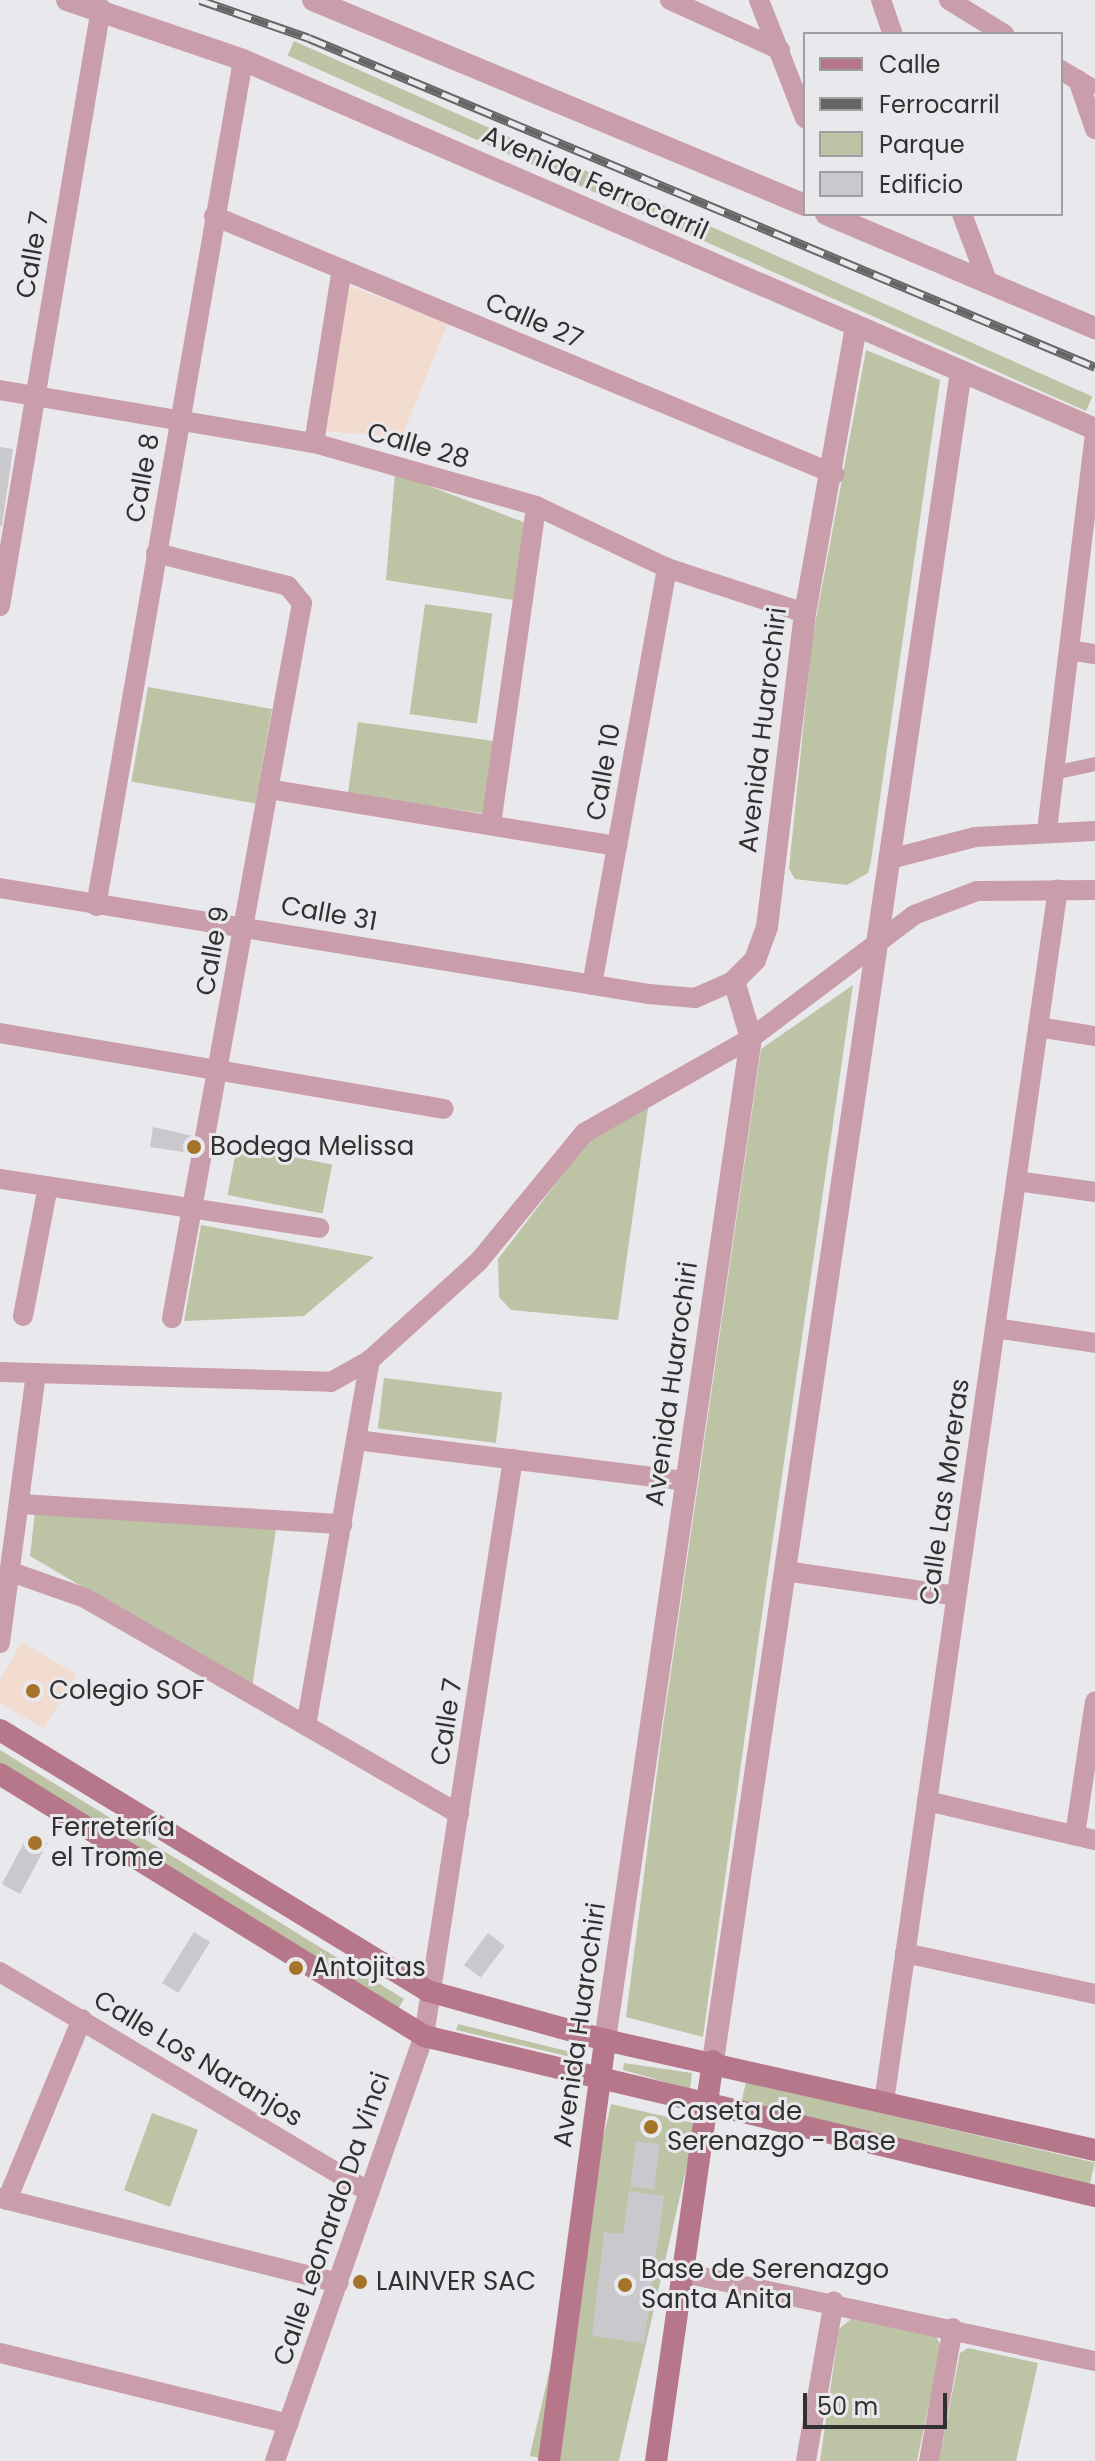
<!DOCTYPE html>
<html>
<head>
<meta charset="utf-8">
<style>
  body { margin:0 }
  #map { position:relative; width:1095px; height:2461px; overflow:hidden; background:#e9e9ed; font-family:Poppins,sans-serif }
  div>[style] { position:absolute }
  .education>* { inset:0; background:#f2dbcf }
  .green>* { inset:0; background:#bdc3a5; transform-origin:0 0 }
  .building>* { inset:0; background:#c9c9cd; transform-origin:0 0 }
  .pedestrian>* { height:14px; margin:-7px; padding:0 7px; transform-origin:7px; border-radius:7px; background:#ca9daa }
  .minor>* { height:20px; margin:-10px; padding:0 10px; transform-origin:10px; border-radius:10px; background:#ca9daa }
  .tertiary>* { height:22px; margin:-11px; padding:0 11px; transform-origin:11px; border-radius:11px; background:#ca9daa }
  .secondary>* { height:22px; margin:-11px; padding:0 11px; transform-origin:11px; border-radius:11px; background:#b7778a }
  .rail>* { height:9px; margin-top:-4.5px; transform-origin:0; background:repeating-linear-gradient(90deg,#e9e9ed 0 18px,#656566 0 36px); box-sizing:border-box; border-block:2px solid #656566 }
  .dots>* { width:22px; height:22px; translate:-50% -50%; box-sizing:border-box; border:4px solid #e9e9ed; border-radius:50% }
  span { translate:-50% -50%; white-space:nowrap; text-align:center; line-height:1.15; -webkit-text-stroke:6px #e9e9ed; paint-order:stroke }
  .street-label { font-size:26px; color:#313132 }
  .poi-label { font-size:26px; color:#313132 }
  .left { translate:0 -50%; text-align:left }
  .legend { position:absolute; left:803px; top:32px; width:260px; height:184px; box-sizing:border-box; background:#e9e9ed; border:2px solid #9f9fa2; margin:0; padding:10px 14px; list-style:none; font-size:24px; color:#313132 }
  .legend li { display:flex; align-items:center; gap:16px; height:40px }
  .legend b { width:40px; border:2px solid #9f9fa2 }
  .scale { position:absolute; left:803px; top:2393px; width:144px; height:36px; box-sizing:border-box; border:4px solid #313132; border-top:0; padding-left:10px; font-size:24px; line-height:28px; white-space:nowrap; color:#313132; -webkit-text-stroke:6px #e9e9ed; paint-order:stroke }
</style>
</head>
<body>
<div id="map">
  <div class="education">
    <i style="clip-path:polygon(349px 286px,448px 323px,401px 438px,325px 431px)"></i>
    <i style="clip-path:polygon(22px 1642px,76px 1674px,44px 1729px,0 1703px,0 1679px)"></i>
  </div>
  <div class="green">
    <i style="left:294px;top:41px;width:874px;height:16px;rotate:24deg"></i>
    <i style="clip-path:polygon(866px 350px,940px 380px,871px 861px,868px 873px,847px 885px,795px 879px,789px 869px,812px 640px)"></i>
    <i style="clip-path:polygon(395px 473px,526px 523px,514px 600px,386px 580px)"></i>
    <i style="left:425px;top:604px;width:68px;height:111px;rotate:8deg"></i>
    <i style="left:148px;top:687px;width:126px;height:96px;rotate:10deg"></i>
    <i style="left:358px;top:722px;width:137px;height:73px;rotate:8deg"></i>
    <i style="clip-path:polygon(853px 985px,758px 1642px,703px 2037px,626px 2017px,662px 1733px,761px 1049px)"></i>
    <i style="clip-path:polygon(649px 1101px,618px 1320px,511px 1310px,499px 1297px,498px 1259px,590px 1139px)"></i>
    <i style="left:237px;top:1146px;width:97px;height:50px;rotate:11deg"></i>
    <i style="clip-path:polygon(201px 1225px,374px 1257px,304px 1316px,184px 1321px)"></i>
    <i style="left:384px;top:1378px;width:119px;height:51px;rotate:7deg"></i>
    <i style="clip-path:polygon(35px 1512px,277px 1523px,252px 1687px,30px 1556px)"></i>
    <i style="clip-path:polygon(0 1750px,404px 1999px,398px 2009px,0 1766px)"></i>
    <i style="clip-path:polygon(458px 2024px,575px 2053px,575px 2058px,456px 2030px)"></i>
    <i style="clip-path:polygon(624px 2063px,692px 2073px,690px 2089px,623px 2070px)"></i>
    <i style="left:746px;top:2082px;width:358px;height:24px;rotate:13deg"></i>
    <i style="left:611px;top:2104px;width:88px;height:361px;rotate:13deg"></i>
    <i style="left:152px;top:2113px;width:49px;height:82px;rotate:20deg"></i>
    <i style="clip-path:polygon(851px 2319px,936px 2336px,941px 2346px,917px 2461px,820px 2461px,839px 2329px)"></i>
    <i style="clip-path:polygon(968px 2348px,1038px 2363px,1016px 2461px,939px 2461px,960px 2353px)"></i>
  </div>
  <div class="building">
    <i style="clip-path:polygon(0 447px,13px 449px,2px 526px,0 526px)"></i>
    <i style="clip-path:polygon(153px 1127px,206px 1139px,202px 1155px,150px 1147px)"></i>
    <i style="left:29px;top:1833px;width:21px;height:58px;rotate:28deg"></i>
    <i style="left:194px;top:1932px;width:19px;height:60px;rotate:32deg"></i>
    <i style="left:488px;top:1933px;width:21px;height:40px;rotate:37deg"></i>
    <i style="left:647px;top:2118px;width:12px;height:17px;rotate:9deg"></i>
    <i style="left:636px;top:2141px;width:24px;height:46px;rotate:7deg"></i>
    <i style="clip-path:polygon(629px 2191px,664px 2196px,644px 2343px,592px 2336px,604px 2232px,623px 2234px)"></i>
  </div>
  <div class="pedestrian">
    <i style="left:1054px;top:773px;width:42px;rotate:-12.4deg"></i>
  </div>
  <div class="minor">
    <i style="left:670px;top:0;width:121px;rotate:24.4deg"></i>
    <i style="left:759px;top:0;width:127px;rotate:68.7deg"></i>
    <i style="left:881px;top:0;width:36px;rotate:71deg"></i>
    <i style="left:949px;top:0;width:65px;rotate:31.7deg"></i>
    <i style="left:1061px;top:70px;width:31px;rotate:31deg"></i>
    <i style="left:1078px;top:80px;width:52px;rotate:70.9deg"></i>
    <i style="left:962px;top:214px;width:74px;rotate:69.4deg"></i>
    <i style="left:214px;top:216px;width:672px;rotate:22.59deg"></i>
    <i style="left:0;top:390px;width:318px;rotate:9.6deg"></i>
    <i style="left:314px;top:443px;width:231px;rotate:15.8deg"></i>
    <i style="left:536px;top:506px;width:145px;rotate:25.3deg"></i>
    <i style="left:667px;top:568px;width:145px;rotate:18.1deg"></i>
    <i style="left:314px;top:443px;width:176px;rotate:-80.9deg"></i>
    <i style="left:156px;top:553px;width:136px;rotate:14deg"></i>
    <i style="left:288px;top:586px;width:22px;rotate:51deg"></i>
    <i style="left:302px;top:603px;width:727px;rotate:100.3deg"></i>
    <i style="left:0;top:606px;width:606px;rotate:-80.41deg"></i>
    <i style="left:1069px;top:650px;width:26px;rotate:9deg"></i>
    <i style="left:268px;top:789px;width:354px;rotate:9.3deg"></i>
    <i style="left:1048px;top:822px;width:389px;rotate:-83.1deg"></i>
    <i style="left:491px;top:824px;width:321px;rotate:-81.9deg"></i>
    <i style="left:890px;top:859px;width:88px;rotate:-14.5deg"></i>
    <i style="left:975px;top:837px;width:120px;rotate:-2.9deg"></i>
    <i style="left:0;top:888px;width:658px;rotate:9.28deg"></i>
    <i style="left:649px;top:994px;width:46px;rotate:5deg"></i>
    <i style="left:695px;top:998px;width:43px;rotate:-23.6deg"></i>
    <i style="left:96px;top:906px;width:859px;rotate:-80.14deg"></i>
    <i style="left:592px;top:985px;width:424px;rotate:-79.8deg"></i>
    <i style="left:1038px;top:1027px;width:58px;rotate:9deg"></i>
    <i style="left:0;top:1033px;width:450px;rotate:9.7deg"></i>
    <i style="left:0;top:1179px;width:323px;rotate:8.7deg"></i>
    <i style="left:1016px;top:1181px;width:80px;rotate:7.9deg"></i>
    <i style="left:23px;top:1316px;width:132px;rotate:-79.1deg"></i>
    <i style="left:995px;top:1328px;width:101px;rotate:8.5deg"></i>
    <i style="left:0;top:1372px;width:331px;rotate:1.7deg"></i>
    <i style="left:331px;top:1382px;width:45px;rotate:-29.4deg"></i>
    <i style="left:370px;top:1360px;width:147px;rotate:-42.2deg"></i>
    <i style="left:479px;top:1261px;width:166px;rotate:-50.6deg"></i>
    <i style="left:584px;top:1133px;width:192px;rotate:-29.6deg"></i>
    <i style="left:751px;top:1038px;width:204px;rotate:-37deg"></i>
    <i style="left:914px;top:915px;width:67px;rotate:-20.9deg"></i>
    <i style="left:977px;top:891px;width:118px;rotate:-0.5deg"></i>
    <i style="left:356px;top:1440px;width:333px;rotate:7.1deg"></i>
    <i style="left:21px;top:1504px;width:322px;rotate:3.6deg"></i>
    <i style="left:785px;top:1571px;width:173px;rotate:8.3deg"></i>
    <i style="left:14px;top:1573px;width:75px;rotate:19.4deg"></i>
    <i style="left:85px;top:1598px;width:432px;rotate:30deg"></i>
    <i style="left:0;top:1643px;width:272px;rotate:-82.4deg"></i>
    <i style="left:306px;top:1726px;width:372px;rotate:-80.1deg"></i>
    <i style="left:927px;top:1801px;width:172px;rotate:13.1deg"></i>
    <i style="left:1075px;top:1835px;width:135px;rotate:-81.5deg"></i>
    <i style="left:905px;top:1953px;width:194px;rotate:12.2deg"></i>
    <i style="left:0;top:1972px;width:430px;rotate:30.8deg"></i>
    <i style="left:884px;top:2102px;width:1225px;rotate:-81.84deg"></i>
    <i style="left:0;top:2198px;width:349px;rotate:14.1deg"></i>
    <i style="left:7px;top:2200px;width:196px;rotate:-67.5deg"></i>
    <i style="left:684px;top:2273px;width:420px;rotate:12.1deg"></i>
    <i style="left:0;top:2353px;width:297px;rotate:13.8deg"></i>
    <i style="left:275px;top:2461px;width:450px;rotate:-70.7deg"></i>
    <i style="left:424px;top:2036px;width:584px;rotate:-81.23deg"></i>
    <i style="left:806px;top:2461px;width:162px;rotate:-80.1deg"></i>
    <i style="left:929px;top:2461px;width:135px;rotate:-79.8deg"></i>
  </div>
  <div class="tertiary">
    <i style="left:67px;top:0;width:186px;rotate:18.8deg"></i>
    <i style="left:243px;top:60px;width:928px;rotate:23.42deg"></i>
    <i style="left:313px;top:0;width:533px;rotate:22.62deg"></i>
    <i style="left:826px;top:214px;width:292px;rotate:23deg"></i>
    <i style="left:605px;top:2040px;width:1013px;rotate:-81.71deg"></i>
    <i style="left:751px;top:1038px;width:59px;rotate:-106.6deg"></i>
    <i style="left:734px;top:981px;width:30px;rotate:-45deg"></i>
    <i style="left:755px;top:960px;width:35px;rotate:-70deg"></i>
    <i style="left:767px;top:927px;width:316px;rotate:-83.1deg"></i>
    <i style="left:805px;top:613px;width:291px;rotate:-79.9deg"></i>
    <i style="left:713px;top:2061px;width:1708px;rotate:-81.65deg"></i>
  </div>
  <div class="secondary">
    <i style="left:0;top:1730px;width:501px;rotate:31.38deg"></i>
    <i style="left:428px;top:1991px;width:184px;rotate:15.5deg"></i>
    <i style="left:605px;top:2040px;width:502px;rotate:12.65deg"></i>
    <i style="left:0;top:1774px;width:498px;rotate:31.7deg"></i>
    <i style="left:424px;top:2036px;width:690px;rotate:13.41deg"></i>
    <i style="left:549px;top:2461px;width:425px;rotate:-82.4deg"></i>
    <i style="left:656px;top:2461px;width:404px;rotate:-81.9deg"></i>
  </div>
  <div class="rail">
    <i style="left:200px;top:0;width:115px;rotate:19.2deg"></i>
    <i style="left:309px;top:38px;width:852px;rotate:22.71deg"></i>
  </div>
  <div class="dots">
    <i style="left:194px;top:1147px;background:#a5732a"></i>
    <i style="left:33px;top:1691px;background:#a5732a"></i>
    <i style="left:35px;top:1843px;background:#a5732a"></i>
    <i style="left:296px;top:1968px;background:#a5732a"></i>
    <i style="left:651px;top:2127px;background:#a5732a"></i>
    <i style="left:360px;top:2282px;background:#a5732a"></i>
    <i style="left:625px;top:2285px;background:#a5732a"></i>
  </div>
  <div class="street-label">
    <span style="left:595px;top:183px;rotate:24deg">Avenida Ferrocarril</span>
    <span style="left:33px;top:255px;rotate:-80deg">Calle 7</span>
    <span style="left:534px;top:321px;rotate:23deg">Calle 27</span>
    <span style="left:418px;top:446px;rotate:16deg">Calle 28</span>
    <span style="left:143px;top:478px;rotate:-80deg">Calle 8</span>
    <span style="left:763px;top:730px;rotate:-83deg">Avenida Huarochiri</span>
    <span style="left:604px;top:772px;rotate:-80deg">Calle 10</span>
    <span style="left:329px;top:914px;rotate:10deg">Calle 31</span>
    <span style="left:213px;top:951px;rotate:-80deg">Calle 9</span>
    <span style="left:672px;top:1384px;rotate:-82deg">Avenida Huarochiri</span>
    <span style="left:945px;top:1492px;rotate:-82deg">Calle Las Moreras</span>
    <span style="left:447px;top:1722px;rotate:-81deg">Calle 7</span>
    <span style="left:580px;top:2025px;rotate:-82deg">Avenida Huarochiri</span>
    <span style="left:198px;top:2059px;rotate:31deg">Calle Los Naranjos</span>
    <span style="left:332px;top:2219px;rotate:-71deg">Calle Leonardo Da Vinci</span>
  </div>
  <div class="poi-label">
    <span class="left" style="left:210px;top:1147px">Bodega Melissa</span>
    <span class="left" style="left:49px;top:1691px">Colegio SOF</span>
    <span class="left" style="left:51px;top:1843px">Ferretería<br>el Trome</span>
    <span class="left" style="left:312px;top:1968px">Antojitas</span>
    <span class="left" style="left:667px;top:2127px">Caseta de<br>Serenazgo - Base</span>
    <span class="left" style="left:641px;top:2285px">Base de Serenazgo<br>Santa Anita</span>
    <span class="left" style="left:376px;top:2282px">LAINVER SAC</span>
  </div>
  <ul class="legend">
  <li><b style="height:10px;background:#b7778a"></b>Calle</li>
  <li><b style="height:10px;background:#656566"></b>Ferrocarril</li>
  <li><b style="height:22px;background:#bdc3a5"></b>Parque</li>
  <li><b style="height:22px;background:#c9c9cd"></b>Edificio</li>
  </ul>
  <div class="scale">50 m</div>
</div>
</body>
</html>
